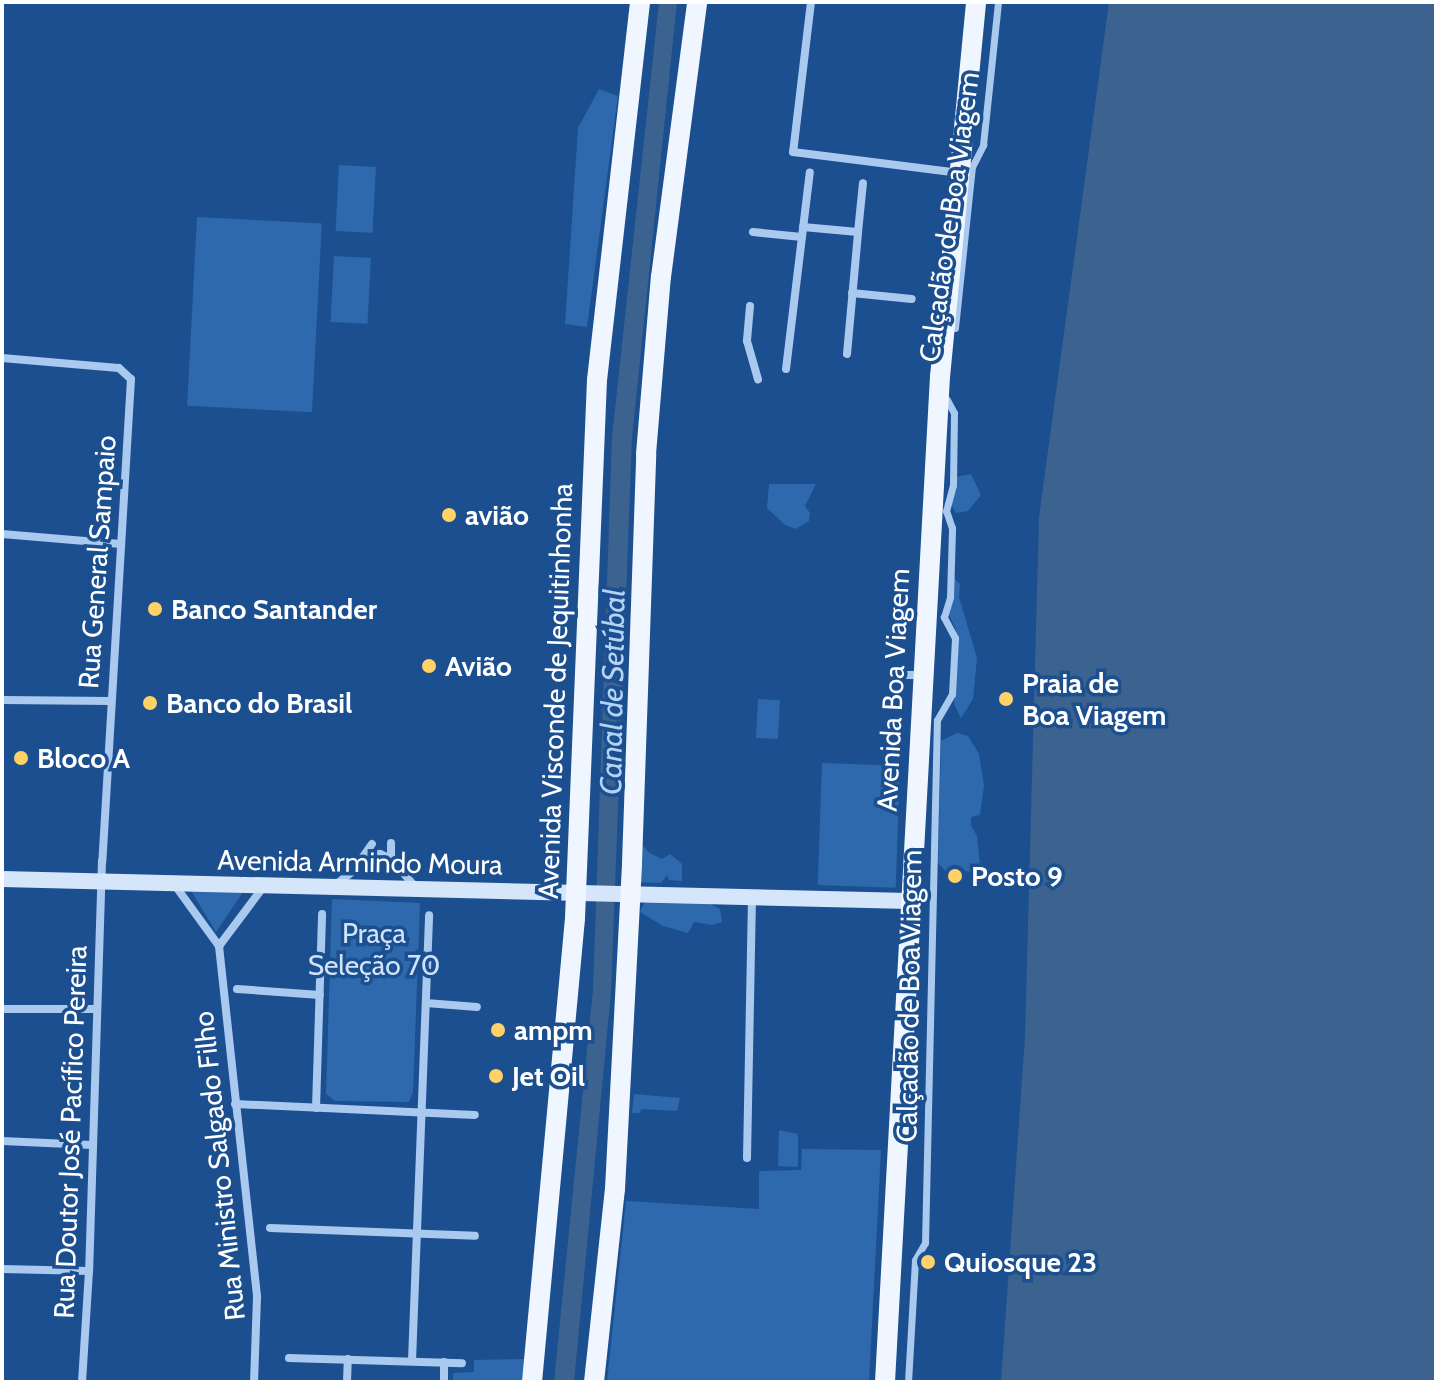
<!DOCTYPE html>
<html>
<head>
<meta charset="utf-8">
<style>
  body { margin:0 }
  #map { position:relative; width:1438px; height:1384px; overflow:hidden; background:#1b4f8f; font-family:Cabin,sans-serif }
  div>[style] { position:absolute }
  .green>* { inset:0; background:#2e69ad; transform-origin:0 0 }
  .water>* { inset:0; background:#3c6290 }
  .pedestrian>* { height:7px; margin:-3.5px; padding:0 3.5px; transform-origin:3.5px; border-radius:3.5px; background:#a9c9ee }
  .minor>* { height:8px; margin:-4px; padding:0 4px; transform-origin:4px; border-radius:4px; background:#a9c9ee }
  .secondary>* { height:16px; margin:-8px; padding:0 8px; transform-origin:8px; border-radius:8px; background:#d6e6fa }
  .primary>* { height:20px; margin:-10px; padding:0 10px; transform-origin:10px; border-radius:10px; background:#f0f6ff }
  .dots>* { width:22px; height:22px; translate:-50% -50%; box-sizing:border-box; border:4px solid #1b4f8f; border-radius:50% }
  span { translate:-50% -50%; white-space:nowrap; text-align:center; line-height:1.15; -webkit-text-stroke:7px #1b4f8f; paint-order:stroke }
  .street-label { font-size:28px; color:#fff }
  .poi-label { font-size:28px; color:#fff; font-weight:700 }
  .left { translate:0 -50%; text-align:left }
  .park-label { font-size:28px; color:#cfe3fa }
  .water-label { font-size:30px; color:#b5d3f5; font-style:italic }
  .frame { position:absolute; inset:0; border:4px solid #fff; pointer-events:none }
</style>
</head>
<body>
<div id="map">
  <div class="green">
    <i style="clip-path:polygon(599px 89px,618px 96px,587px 327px,565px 324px,578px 128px)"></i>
    <i style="left:339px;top:165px;width:37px;height:66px;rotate:3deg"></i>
    <i style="left:197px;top:217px;width:125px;height:189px;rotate:3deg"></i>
    <i style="left:334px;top:256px;width:37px;height:66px;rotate:3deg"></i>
    <i style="clip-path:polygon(971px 474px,981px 495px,968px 511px,956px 513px,950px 503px,956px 477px)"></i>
    <i style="clip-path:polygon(769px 484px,816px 484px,805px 506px,810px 513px,809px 521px,795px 529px,784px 524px,767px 508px)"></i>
    <i style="clip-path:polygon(954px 578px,960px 584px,959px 597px,977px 658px,973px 699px,961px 718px,954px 704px,956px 630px,947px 610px)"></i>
    <i style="left:758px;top:699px;width:22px;height:39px;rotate:3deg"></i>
    <i style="clip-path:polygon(957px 733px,968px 736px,979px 754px,984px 786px,980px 815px,971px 817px,971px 825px,977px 836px,980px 865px,970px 872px,952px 868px,947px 873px,938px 863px,941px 741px)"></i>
    <i style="left:822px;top:763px;width:78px;height:122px;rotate:2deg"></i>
    <i style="clip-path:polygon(640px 843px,650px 853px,662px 859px,670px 854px,682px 864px,682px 881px,669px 880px,667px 875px,661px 883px,633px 882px)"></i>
    <i style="clip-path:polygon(190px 889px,243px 892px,216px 932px)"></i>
    <i style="clip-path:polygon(332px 899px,420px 903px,413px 1092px,409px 1102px,335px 1101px,326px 1094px)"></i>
    <i style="clip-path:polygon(646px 899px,699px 904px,705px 901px,720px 909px,722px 922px,712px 925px,694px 922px,688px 933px,663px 926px,640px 912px)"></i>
    <i style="clip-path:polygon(634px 1094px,680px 1098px,677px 1111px,642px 1109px,639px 1113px,632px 1113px)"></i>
    <i style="clip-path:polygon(779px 1130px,798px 1134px,798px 1167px,778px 1166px)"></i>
    <i style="clip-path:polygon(802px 1149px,881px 1150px,869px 1382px,607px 1382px,626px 1201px,759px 1209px,759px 1171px,801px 1170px)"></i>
    <i style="clip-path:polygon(525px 1359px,522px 1382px,453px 1382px,453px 1373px,474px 1372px,474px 1360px)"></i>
  </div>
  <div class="water">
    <i style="clip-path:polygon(659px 2px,677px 2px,632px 438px,611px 992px,574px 1382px,554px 1382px,593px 990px,612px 437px)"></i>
    <i style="clip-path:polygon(1109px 2px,1436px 2px,1436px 1382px,1001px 1382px,1025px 1036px,1039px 517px)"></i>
  </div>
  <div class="pedestrian">
    <i style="left:955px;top:328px;width:162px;rotate:-84deg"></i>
    <i style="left:972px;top:167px;width:25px;rotate:-63deg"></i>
    <i style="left:983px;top:145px;width:144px;rotate:-84deg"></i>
    <i style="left:908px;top:1382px;width:122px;rotate:-86.7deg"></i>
    <i style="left:915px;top:1260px;width:20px;rotate:-60deg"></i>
    <i style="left:925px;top:1243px;width:523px;rotate:-88.69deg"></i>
    <i style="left:937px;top:720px;width:30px;rotate:-60deg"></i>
    <i style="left:952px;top:694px;width:56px;rotate:-86.9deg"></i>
    <i style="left:955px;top:638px;width:24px;rotate:-118deg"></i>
    <i style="left:944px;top:617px;width:21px;rotate:-73deg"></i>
    <i style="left:950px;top:597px;width:69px;rotate:-88.3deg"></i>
    <i style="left:952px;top:528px;width:18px;rotate:-109deg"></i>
    <i style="left:946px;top:511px;width:27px;rotate:-75deg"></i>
    <i style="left:953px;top:485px;width:72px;rotate:-89.2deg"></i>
    <i style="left:954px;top:413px;width:15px;rotate:-118deg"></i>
  </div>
  <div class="minor">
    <i style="left:811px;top:2px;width:151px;rotate:96.8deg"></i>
    <i style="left:793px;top:152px;width:168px;rotate:7.2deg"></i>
    <i style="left:803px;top:227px;width:55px;rotate:5.2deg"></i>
    <i style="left:858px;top:232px;width:49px;rotate:-84.2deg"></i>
    <i style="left:753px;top:232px;width:49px;rotate:5.8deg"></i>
    <i style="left:852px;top:293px;width:60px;rotate:5.7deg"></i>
    <i style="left:750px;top:306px;width:35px;rotate:95deg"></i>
    <i style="left:747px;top:341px;width:40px;rotate:74deg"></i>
    <i style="left:847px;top:354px;width:122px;rotate:-84.8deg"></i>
    <i style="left:2px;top:358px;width:117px;rotate:4.9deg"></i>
    <i style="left:119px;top:368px;width:16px;rotate:43deg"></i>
    <i style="left:131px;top:379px;width:483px;rotate:93.4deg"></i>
    <i style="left:102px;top:861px;width:410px;rotate:91.8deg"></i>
    <i style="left:89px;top:1271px;width:111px;rotate:93.6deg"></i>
    <i style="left:786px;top:369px;width:198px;rotate:-83.1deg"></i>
    <i style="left:2px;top:534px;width:119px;rotate:4.8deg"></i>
    <i style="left:892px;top:675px;width:30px"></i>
    <i style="left:2px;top:700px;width:108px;rotate:0.5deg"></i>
    <i style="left:391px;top:843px;width:16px;rotate:90deg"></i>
    <i style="left:391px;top:859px;width:38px;rotate:49deg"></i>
    <i style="left:366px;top:855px;width:14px;rotate:-4deg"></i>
    <i style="left:380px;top:854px;width:12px;rotate:24deg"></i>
    <i style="left:174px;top:884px;width:77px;rotate:54deg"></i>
    <i style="left:219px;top:946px;width:353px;rotate:83.8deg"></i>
    <i style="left:257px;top:1297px;width:85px;rotate:92deg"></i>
    <i style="left:334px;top:886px;width:24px;rotate:-38deg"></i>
    <i style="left:353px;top:871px;width:33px;rotate:-55deg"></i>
    <i style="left:219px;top:946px;width:75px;rotate:-53.1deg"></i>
    <i style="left:237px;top:989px;width:83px;rotate:4.1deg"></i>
    <i style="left:426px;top:1003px;width:51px;rotate:4.5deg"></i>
    <i style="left:2px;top:1009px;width:95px"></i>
    <i style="left:235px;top:1104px;width:240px;rotate:2.6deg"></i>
    <i style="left:316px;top:1108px;width:194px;rotate:-88.2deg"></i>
    <i style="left:2px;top:1141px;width:90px;rotate:2.5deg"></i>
    <i style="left:747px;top:1158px;width:261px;rotate:-88.9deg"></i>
    <i style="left:270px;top:1228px;width:205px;rotate:2.2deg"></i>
    <i style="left:2px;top:1269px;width:87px;rotate:1.3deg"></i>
    <i style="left:289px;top:1358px;width:173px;rotate:1.7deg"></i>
    <i style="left:412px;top:1361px;width:446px;rotate:-87.8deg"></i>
    <i style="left:347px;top:1382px;width:23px;rotate:-88deg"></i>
    <i style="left:444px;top:1382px;width:20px;rotate:-90deg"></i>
  </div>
  <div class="secondary">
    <i style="left:2px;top:879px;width:907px;rotate:1.39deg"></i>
  </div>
  <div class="primary">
    <i style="left:532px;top:1382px;width:466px;rotate:-84.7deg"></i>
    <i style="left:575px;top:918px;width:538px;rotate:-87.66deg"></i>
    <i style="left:597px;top:380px;width:380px;rotate:-83.5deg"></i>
    <i style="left:594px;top:1382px;width:194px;rotate:-83.8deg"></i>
    <i style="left:615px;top:1189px;width:326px;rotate:-87deg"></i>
    <i style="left:632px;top:863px;width:409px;rotate:-88deg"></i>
    <i style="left:646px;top:454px;width:178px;rotate:-85.2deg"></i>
    <i style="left:661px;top:277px;width:277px;rotate:-82.5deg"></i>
    <i style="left:885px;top:1382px;width:1007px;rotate:-86.87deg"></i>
    <i style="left:940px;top:377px;width:377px;rotate:-84.5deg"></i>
  </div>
  <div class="dots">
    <i style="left:449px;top:515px;background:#ffd166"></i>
    <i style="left:155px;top:609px;background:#ffd166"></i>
    <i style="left:429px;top:666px;background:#ffd166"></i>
    <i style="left:1006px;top:699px;background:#ffd166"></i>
    <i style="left:150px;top:703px;background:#ffd166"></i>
    <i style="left:21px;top:758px;background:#ffd166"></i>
    <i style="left:955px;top:876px;background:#ffd166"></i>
    <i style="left:498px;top:1030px;background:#ffd166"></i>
    <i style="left:496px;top:1076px;background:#ffd166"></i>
    <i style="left:928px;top:1262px;background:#ffd166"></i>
  </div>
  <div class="street-label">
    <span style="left:949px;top:217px;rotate:-82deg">Calçadão de Boa Viagem</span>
    <span style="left:97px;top:562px;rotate:-86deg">Rua General Sampaio</span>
    <span style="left:893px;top:690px;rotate:-87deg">Avenida Boa Viagem</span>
    <span style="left:555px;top:691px;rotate:-88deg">Avenida Visconde de Jequitinhonha</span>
    <span style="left:360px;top:862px;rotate:1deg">Avenida Armindo Moura</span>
    <span style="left:909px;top:996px;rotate:-89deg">Calçadão de Boa Viagem</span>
    <span style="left:70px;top:1132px;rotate:-88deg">Rua Doutor José Pacífico Pereira</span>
    <span style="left:219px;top:1166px;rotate:-96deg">Rua Ministro Salgado Filho</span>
  </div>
  <div class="poi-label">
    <span class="left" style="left:465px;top:515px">avião</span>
    <span class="left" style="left:171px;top:609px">Banco Santander</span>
    <span class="left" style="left:445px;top:666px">Avião</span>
    <span class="left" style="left:1022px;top:699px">Praia de<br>Boa Viagem</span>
    <span class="left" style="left:166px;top:703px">Banco do Brasil</span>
    <span class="left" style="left:37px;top:758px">Bloco A</span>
    <span class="left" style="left:971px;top:876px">Posto 9</span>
    <span class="left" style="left:514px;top:1030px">ampm</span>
    <span class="left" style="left:512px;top:1076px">Jet Oil</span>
    <span class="left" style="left:944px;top:1262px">Quiosque 23</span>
  </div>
  <div class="park-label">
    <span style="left:374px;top:949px">Praça<br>Seleção 70</span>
  </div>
  <div class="water-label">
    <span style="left:613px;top:692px;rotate:-89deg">Canal de Setúbal</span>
  </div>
  <div class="frame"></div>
</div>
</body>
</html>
